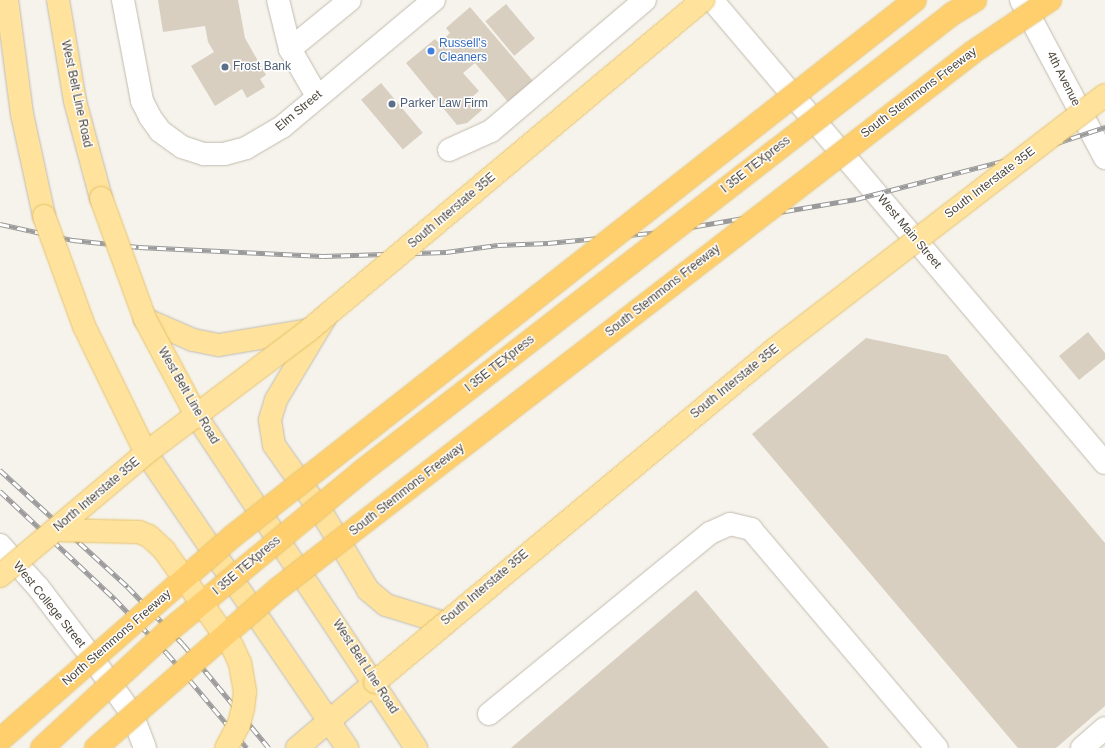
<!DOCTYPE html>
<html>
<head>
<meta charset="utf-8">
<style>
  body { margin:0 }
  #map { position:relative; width:1105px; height:748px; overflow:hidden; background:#f6f3ec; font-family:Arial,sans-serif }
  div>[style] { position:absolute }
  .building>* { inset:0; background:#d8cfc1; transform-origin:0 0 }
  .roads { filter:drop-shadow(0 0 1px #c2bbae) drop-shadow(0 0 1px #c2bbae) }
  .minor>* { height:22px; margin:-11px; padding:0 11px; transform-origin:11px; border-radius:11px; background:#fff }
  .major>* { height:22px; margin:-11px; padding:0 11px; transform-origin:11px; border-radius:11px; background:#ffe39c }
  .rail>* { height:4.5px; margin-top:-2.25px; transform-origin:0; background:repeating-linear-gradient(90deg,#fff 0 9px,#9a9a9a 0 18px); box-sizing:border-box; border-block:1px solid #9a9a9a }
  .bridges { filter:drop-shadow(0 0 1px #e6c16a) drop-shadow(0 0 1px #e6c16a) }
  .major-bridge>* { height:22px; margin:-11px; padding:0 11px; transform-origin:11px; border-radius:11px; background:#ffe39c }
  .highway-bridge>* { height:22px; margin:-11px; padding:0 11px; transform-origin:11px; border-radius:11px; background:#ffcf6e }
  .dots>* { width:11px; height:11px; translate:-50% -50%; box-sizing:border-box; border:2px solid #fff; border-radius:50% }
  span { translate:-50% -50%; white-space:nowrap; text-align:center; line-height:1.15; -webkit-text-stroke:3px #fff; paint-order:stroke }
  .shop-label { font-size:12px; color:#366cbe }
  .left { translate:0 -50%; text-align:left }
  .service-label { font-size:12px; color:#4e5e75 }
  .street-label { font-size:12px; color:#4b4439 }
</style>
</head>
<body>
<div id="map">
  <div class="building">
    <i style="clip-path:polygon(158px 0,238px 0,245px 38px,266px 75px,260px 79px,265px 87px,247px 98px,242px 89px,215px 106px,191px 66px,214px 52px,208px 42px,205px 26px,163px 32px)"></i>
    <i style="left:506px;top:4px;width:45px;height:27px;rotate:50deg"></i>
    <i style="clip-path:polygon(470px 7px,533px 81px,508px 102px,475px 63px,463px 73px,479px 91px,472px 97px,482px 110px,467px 123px,457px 125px,406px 63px,435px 39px,439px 43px,450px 33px,446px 28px)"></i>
    <i style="left:381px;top:83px;width:65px;height:26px;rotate:50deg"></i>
    <i style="clip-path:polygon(1088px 332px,1105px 353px,1105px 359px,1079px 380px,1059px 356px)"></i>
    <i style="clip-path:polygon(866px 338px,947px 355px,1105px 543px,1105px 706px,1056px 748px,1018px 748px,752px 434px)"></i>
    <i style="clip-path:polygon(696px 590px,829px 748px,511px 748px)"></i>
  </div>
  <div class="roads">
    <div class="minor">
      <i style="left:123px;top:0;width:103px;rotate:79.3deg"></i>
      <i style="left:142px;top:101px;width:18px;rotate:63deg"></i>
      <i style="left:150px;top:117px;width:17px;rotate:54deg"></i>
      <i style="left:160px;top:131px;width:27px;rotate:36deg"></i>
      <i style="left:182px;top:147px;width:23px;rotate:18deg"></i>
      <i style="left:204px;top:154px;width:20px"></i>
      <i style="left:224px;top:154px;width:23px;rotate:-15deg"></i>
      <i style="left:246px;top:148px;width:42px;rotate:-30.3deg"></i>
      <i style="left:282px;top:127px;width:198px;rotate:-39.9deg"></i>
      <i style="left:278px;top:0;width:50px;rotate:76.2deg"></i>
      <i style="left:290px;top:49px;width:54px;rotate:60.1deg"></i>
      <i style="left:712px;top:0;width:607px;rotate:49.68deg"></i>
      <i style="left:1021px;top:0;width:179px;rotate:62deg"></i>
      <i style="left:290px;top:49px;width:77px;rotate:-39.2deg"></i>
      <i style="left:449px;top:150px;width:46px;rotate:-24.3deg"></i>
      <i style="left:491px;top:131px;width:202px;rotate:-40.4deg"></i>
      <i style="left:0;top:545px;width:57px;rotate:47.9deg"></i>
      <i style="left:38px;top:587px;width:86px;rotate:52.6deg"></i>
      <i style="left:90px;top:655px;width:72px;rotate:54.6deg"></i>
      <i style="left:132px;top:714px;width:36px;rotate:69deg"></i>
      <i style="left:489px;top:714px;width:286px;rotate:-39.3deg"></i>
      <i style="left:710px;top:533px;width:22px;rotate:-24deg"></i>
      <i style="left:730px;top:524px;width:22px;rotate:13deg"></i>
      <i style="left:751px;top:529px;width:287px;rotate:49.7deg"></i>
      <i style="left:1082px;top:748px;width:30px;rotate:-41deg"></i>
    </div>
    <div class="major">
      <i style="left:7px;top:0;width:115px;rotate:82.5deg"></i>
      <i style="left:22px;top:114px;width:104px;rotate:77.8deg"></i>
      <i style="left:58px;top:0;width:102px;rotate:80.4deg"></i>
      <i style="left:75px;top:101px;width:100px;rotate:75deg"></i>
      <i style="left:325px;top:318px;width:96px;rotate:120.9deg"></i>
      <i style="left:276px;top:400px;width:21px;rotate:107deg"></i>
      <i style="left:270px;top:420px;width:25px;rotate:81deg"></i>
      <i style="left:274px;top:445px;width:83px;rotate:54.8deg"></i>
      <i style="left:322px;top:513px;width:90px;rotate:59.1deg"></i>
      <i style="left:368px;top:590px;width:23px;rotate:40deg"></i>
      <i style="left:386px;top:605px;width:61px;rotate:17.2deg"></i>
      <i style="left:145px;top:319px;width:52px;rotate:23.6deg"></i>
      <i style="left:193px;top:340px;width:26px;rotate:11deg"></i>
      <i style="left:219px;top:345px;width:91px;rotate:-9.5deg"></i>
      <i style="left:197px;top:417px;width:397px;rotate:56.5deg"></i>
      <i style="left:146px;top:453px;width:357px;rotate:55.7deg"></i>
      <i style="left:297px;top:748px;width:102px;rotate:-40.2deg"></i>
    </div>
  </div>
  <div class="rail">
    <i style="left:0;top:224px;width:75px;rotate:12.4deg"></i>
    <i style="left:73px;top:240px;width:66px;rotate:6.1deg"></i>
    <i style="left:139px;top:247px;width:184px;rotate:2.8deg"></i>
    <i style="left:323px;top:256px;width:123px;rotate:-1.9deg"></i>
    <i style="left:446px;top:252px;width:52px;rotate:-7.7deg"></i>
    <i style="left:498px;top:245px;width:50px;rotate:-2.3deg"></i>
    <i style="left:548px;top:243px;width:114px;rotate:-5.6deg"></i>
    <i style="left:661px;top:232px;width:198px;rotate:-9.6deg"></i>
    <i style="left:856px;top:199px;width:152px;rotate:-14.5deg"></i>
    <i style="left:1003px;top:161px;width:108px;rotate:-18.4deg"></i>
    <i style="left:0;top:470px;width:173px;rotate:42.4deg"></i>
    <i style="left:128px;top:587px;width:79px;rotate:46deg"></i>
    <i style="left:183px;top:644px;width:135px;rotate:50.4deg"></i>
    <i style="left:0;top:491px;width:158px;rotate:43.2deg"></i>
    <i style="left:115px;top:599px;width:75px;rotate:46.1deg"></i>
    <i style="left:167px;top:653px;width:124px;rotate:49.9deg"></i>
  </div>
  <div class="bridges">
    <div class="major-bridge">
      <i style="left:101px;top:198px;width:129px;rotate:70deg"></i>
      <i style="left:145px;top:319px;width:111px;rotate:62deg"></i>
      <i style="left:44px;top:216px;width:117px;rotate:70deg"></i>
      <i style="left:84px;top:326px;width:141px;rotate:64deg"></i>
      <i style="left:55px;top:530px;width:84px;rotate:1.4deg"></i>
      <i style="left:139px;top:532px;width:11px;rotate:22deg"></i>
      <i style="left:149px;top:536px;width:21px;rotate:43deg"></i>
      <i style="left:164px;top:550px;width:118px;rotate:54.7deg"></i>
      <i style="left:232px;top:646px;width:19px;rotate:65deg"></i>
      <i style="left:240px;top:663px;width:29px;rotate:80deg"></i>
      <i style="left:245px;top:692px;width:16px;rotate:97deg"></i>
      <i style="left:243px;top:708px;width:16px;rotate:104deg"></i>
      <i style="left:239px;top:724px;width:27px;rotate:118deg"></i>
      <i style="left:0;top:576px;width:191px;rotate:-40.1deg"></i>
      <i style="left:146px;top:453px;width:204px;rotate:-37deg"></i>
      <i style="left:309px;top:330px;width:514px;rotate:-39.95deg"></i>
      <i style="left:375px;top:682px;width:520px;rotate:-39.78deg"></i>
      <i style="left:775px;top:349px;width:416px;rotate:-37.6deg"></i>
    </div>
    <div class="highway-bridge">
      <i style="left:0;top:740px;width:310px;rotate:-41.2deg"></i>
      <i style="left:233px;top:536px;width:867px;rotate:-38.16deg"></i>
      <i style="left:42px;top:748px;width:169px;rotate:-42.8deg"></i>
      <i style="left:166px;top:633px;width:253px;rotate:-39.5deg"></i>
      <i style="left:361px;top:472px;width:748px;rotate:-37.77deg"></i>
      <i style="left:952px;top:14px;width:27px;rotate:-31deg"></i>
      <i style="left:96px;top:748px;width:243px;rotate:-41.2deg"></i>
      <i style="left:279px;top:588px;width:877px;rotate:-37.68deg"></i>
      <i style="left:973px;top:52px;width:93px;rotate:-34deg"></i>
    </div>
  </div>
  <div class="dots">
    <i style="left:431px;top:51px;background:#3f7fe0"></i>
    <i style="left:225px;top:67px;background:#5c6f8a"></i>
    <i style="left:392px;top:104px;background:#5c6f8a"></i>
  </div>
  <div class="shop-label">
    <span class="left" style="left:439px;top:51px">Russell's<br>Cleaners</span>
  </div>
  <div class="service-label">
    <span class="left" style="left:233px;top:67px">Frost Bank</span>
    <span class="left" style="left:400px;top:104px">Parker Law Firm</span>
  </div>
  <div class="street-label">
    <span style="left:1063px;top:79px;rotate:63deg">4th Avenue</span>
    <span style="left:919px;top:93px;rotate:-37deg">South Stemmons Freeway</span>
    <span style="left:76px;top:94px;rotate:78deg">West Belt Line Road</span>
    <span style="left:299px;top:111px;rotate:-40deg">Elm Street</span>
    <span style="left:756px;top:165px;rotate:-38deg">I 35E TEXpress</span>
    <span style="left:990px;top:183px;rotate:-37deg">South Interstate 35E</span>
    <span style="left:452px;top:211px;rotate:-40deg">South Interstate 35E</span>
    <span style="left:909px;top:232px;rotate:50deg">West Main Street</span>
    <span style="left:663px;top:291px;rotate:-38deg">South Stemmons Freeway</span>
    <span style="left:500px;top:364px;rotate:-38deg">I 35E TEXpress</span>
    <span style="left:735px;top:382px;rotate:-39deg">South Interstate 35E</span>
    <span style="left:188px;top:396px;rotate:60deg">West Belt Line Road</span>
    <span style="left:407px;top:490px;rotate:-38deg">South Stemmons Freeway</span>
    <span style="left:97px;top:495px;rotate:-40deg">North Interstate 35E</span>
    <span style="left:247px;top:566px;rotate:-40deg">I 35E TEXpress</span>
    <span style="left:485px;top:588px;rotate:-40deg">South Interstate 35E</span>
    <span style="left:49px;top:605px;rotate:51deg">West College Street</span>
    <span style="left:117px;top:638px;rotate:-41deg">North Stemmons Freeway</span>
    <span style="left:365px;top:667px;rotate:57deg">West Belt Line Road</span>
  </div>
</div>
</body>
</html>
